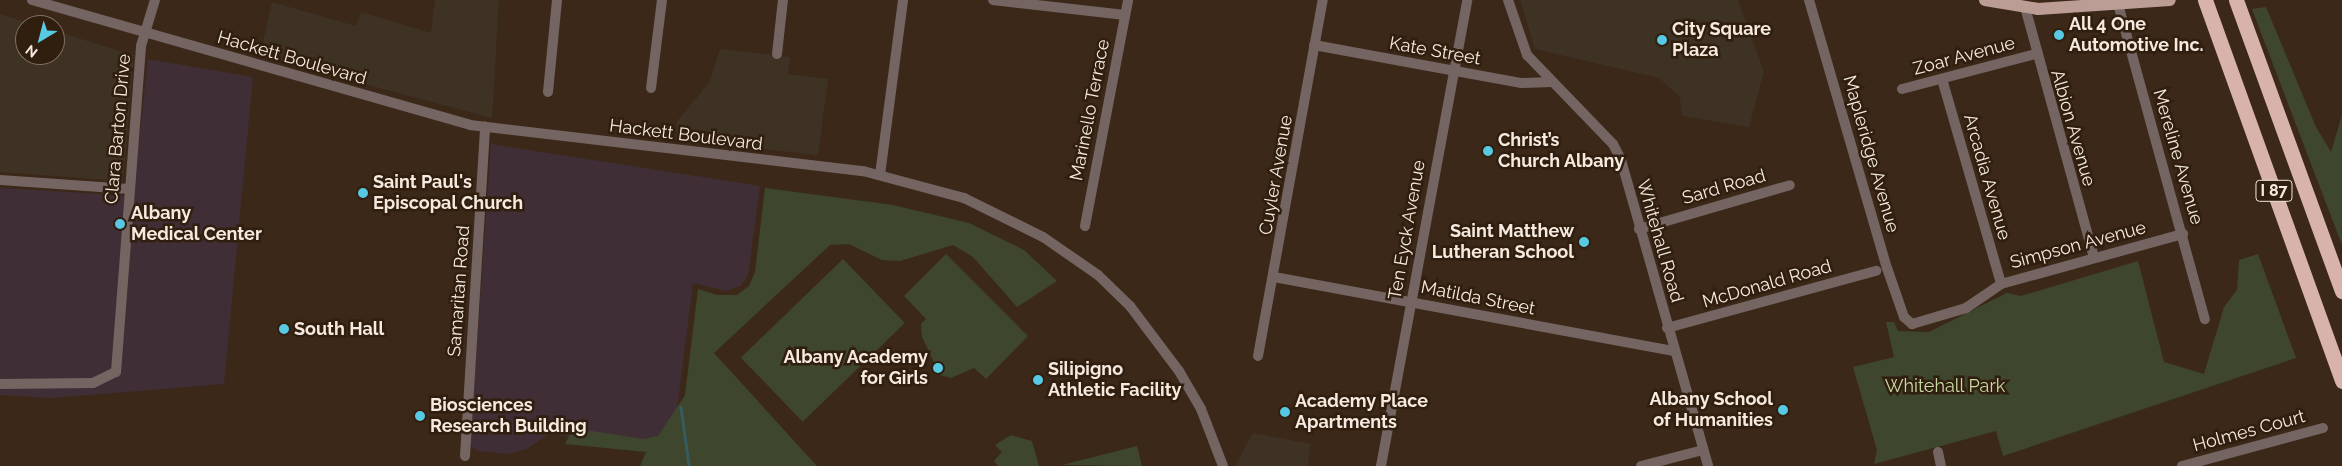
<!DOCTYPE html>
<html>
<head>
<meta charset="utf-8">
<style>
  body { margin:0 }
  #map { position:relative; width:2342px; height:466px; overflow:hidden; background:#3b2819; font-family:Raleway,sans-serif }
  div>[style] { position:absolute }
  .commercial>* { inset:0; background:#3d3223 }
  .medical>* { inset:0; background:#402e36 }
  .green>* { inset:0; background:#3e462d; transform-origin:0 0 }
  .stream>* { height:2.5px; margin:-1.25px; padding:0 1.25px; transform-origin:1.25px; border-radius:1.25px; background:#365c5e }
  .minor>* { height:10px; margin:-5px; padding:0 5px; transform-origin:5px; border-radius:5px; background:#746562 }
  .major>* { height:12px; margin:-6px; padding:0 6px; transform-origin:6px; border-radius:6px; background:#bb9d96 }
  .highway>* { height:15px; margin:-7.5px; padding:0 7.5px; transform-origin:7.5px; border-radius:7.5px; background:#d7b3ab }
  .dots>* { width:14px; height:14px; translate:-50% -50%; box-sizing:border-box; border:2px solid #301e0f; border-radius:50% }
  span { translate:-50% -50%; white-space:nowrap; text-align:center; line-height:1.15; -webkit-text-stroke:5px #301e0f; paint-order:stroke }
  .shield-label span { padding:1px 4px; background:#301e0f; border:1px solid; border-radius:4px; -webkit-text-stroke-width:0 }
  .shield-label { font-size:16px; color:#f6e9df; font-weight:700 }
  .poi-label { font-size:18px; color:#f6e9df; font-weight:700 }
  .left { translate:0 -50%; text-align:left }
  .right { translate:-100% -50%; text-align:right }
  .street-label { font-size:18px; color:#f6e9df }
  .park-label { font-size:18px; color:#c9daa4 }
  .north { position:absolute; left:15px; top:15px; width:50px; height:50px; box-sizing:border-box; background:#301e0f; border:1px solid #7f6f62; border-radius:50%; rotate:217deg; font-size:14px; font-weight:700; line-height:20px; text-align:center; color:#f6e9df }
  .north::after { content:''; display:block; margin:auto; width:18px; height:22px; background:#57c9e2; clip-path:polygon(50% 0,100% 100%,50% 72%,0 100%) }
</style>
</head>
<body>
<div id="map">
  <div class="commercial">
    <i style="clip-path:polygon(435px 0,499px 0,492px 118px,260px 56px,272px 2px,356px 26px,361px 12px,431px 33px)"></i>
    <i style="clip-path:polygon(1520px 0,1738px 0,1764px 72px,1749px 127px,1682px 116px,1680px 97px,1659px 78px,1535px 49px)"></i>
    <i style="clip-path:polygon(0 14px,35px 25px,25px 25px,25px 55px,55px 55px,55px 31px,134px 55px,123px 181px,0 172px)"></i>
    <i style="clip-path:polygon(720px 49px,790px 57px,788px 74px,828px 79px,818px 155px,676px 140px,677px 121px,709px 83px)"></i>
    <i style="clip-path:polygon(1253px 433px,1311px 444px,1308px 466px,1235px 466px)"></i>
  </div>
  <div class="medical">
    <i style="clip-path:polygon(148px 59px,253px 77px,224px 384px,52px 398px,0 395px,0 188px,133px 196px)"></i>
    <i style="clip-path:polygon(491px 144px,760px 186px,748px 276px,740px 286px,726px 291px,693px 283px,672px 449px,548px 434px,527px 449px,508px 454px,477px 451px,470px 445px)"></i>
  </div>
  <div class="green">
    <i style="clip-path:polygon(2266px 7px,2316px 127px,2331px 152px,2342px 115px,2342px 245px,2252px 9px)"></i>
    <i style="clip-path:polygon(765px 188px,893px 205px,969px 223px,1024px 250px,1057px 281px,1017px 307px,973px 257px,953px 245px,900px 261px,882px 260px,849px 244px,830px 245px,714px 353px,817px 466px,640px 466px,646px 452px,565px 444px,573px 428px,643px 439px,658px 436px,685px 395px,698px 289px,717px 295px,737px 295px,749px 286px,755px 272px)"></i>
    <i style="clip-path:polygon(946px 254px,1028px 336px,986px 379px,974px 368px,951px 378px,940px 375px,922px 337px,921px 324px,926px 319px,904px 296px)"></i>
    <i style="clip-path:polygon(2258px 254px,2296px 358px,2003px 456px,1996px 431px,1874px 464px,1877px 450px,1853px 367px,1894px 357px,1886px 322px,1894px 322px,1898px 331px,1929px 332px,2007px 293px,2021px 296px,2138px 261px,2164px 362px,2204px 374px,2224px 307px,2237px 290px,2239px 260px)"></i>
    <i style="left:843px;top:259px;width:89px;height:142px;rotate:46deg"></i>
    <i style="clip-path:polygon(1011px 435px,1032px 441px,1039px 466px,998px 466px,994px 461px,1002px 452px,995px 445px)"></i>
    <i style="clip-path:polygon(1137px 446px,1142px 466px,1062px 465px)"></i>
  </div>
  <div class="stream">
    <i style="left:681px;top:407px;width:59px;rotate:82.1deg"></i>
  </div>
  <div class="minor">
    <i style="left:32px;top:0;width:455px;rotate:15.9deg"></i>
    <i style="left:470px;top:125px;width:396px;rotate:6.7deg"></i>
    <i style="left:863px;top:171px;width:105px;rotate:15deg"></i>
    <i style="left:964px;top:198px;width:88px;rotate:26.3deg"></i>
    <i style="left:1043px;top:237px;width:67px;rotate:34.6deg"></i>
    <i style="left:1098px;top:275px;width:45px;rotate:44.1deg"></i>
    <i style="left:1130px;top:306px;width:81px;rotate:53deg"></i>
    <i style="left:1179px;top:371px;width:44px;rotate:59.9deg"></i>
    <i style="left:1201px;top:409px;width:61px;rotate:68.9deg"></i>
    <i style="left:993px;top:0;width:133px;rotate:6.5deg"></i>
    <i style="left:1508px;top:0;width:58px;rotate:70.9deg"></i>
    <i style="left:1527px;top:55px;width:124px;rotate:46deg"></i>
    <i style="left:1613px;top:144px;width:18px;rotate:63deg"></i>
    <i style="left:1621px;top:160px;width:318px;rotate:74.1deg"></i>
    <i style="left:1809px;top:0;width:279px;rotate:73.8deg"></i>
    <i style="left:1887px;top:268px;width:52px;rotate:70.9deg"></i>
    <i style="left:1904px;top:317px;width:11px;rotate:41deg"></i>
    <i style="left:1912px;top:324px;width:56px;rotate:-16.5deg"></i>
    <i style="left:1966px;top:308px;width:42px;rotate:-34.4deg"></i>
    <i style="left:2001px;top:284px;width:189px;rotate:-15.4deg"></i>
    <i style="left:2118px;top:4px;width:327px;rotate:74.6deg"></i>
    <i style="left:2025px;top:7px;width:259px;rotate:74.6deg"></i>
    <i style="left:1314px;top:45px;width:211px;rotate:10.4deg"></i>
    <i style="left:1522px;top:83px;width:29px;rotate:-2deg"></i>
    <i style="left:777px;top:54px;width:54px;rotate:-83.7deg"></i>
    <i style="left:1942px;top:79px;width:213px;rotate:73.9deg"></i>
    <i style="left:651px;top:88px;width:89px;rotate:-82.9deg"></i>
    <i style="left:1902px;top:89px;width:138px;rotate:-14.7deg"></i>
    <i style="left:548px;top:92px;width:92px;rotate:-84.4deg"></i>
    <i style="left:880px;top:175px;width:177px;rotate:-82.5deg"></i>
    <i style="left:0;top:180px;width:129px;rotate:4deg"></i>
    <i style="left:1085px;top:226px;width:230px;rotate:-79.2deg"></i>
    <i style="left:1639px;top:229px;width:157px;rotate:-16.2deg"></i>
    <i style="left:1274px;top:277px;width:407px;rotate:10.5deg"></i>
    <i style="left:1667px;top:328px;width:217px;rotate:-15.3deg"></i>
    <i style="left:1258px;top:356px;width:362px;rotate:-79.7deg"></i>
    <i style="left:0;top:384px;width:93px;rotate:-0.6deg"></i>
    <i style="left:93px;top:383px;width:25px;rotate:-26deg"></i>
    <i style="left:116px;top:372px;width:327px;rotate:-85.6deg"></i>
    <i style="left:141px;top:46px;width:48px;rotate:-73.1deg"></i>
    <i style="left:1938px;top:452px;width:14px;rotate:78deg"></i>
    <i style="left:465px;top:456px;width:330px;rotate:-86.5deg"></i>
    <i style="left:1381px;top:466px;width:474px;rotate:-79.5deg"></i>
    <i style="left:1641px;top:466px;width:64px;rotate:-14.5deg"></i>
    <i style="left:2182px;top:466px;width:146px;rotate:-15.1deg"></i>
  </div>
  <div class="major">
    <i style="left:1985px;top:0;width:54px;rotate:9.6deg"></i>
    <i style="left:2038px;top:9px;width:132px;rotate:-3.9deg"></i>
  </div>
  <div class="highway">
    <i style="left:2205px;top:0;width:405px;rotate:70.2deg"></i>
    <i style="left:2236px;top:0;width:310px;rotate:70deg"></i>
  </div>
  <div class="dots">
    <i style="left:2059px;top:35px;background:#57c9e2"></i>
    <i style="left:1662px;top:40px;background:#57c9e2"></i>
    <i style="left:1488px;top:151px;background:#57c9e2"></i>
    <i style="left:363px;top:193px;background:#57c9e2"></i>
    <i style="left:120px;top:224px;background:#57c9e2"></i>
    <i style="left:1584px;top:242px;background:#57c9e2"></i>
    <i style="left:284px;top:329px;background:#57c9e2"></i>
    <i style="left:938px;top:368px;background:#57c9e2"></i>
    <i style="left:1038px;top:380px;background:#57c9e2"></i>
    <i style="left:1783px;top:410px;background:#57c9e2"></i>
    <i style="left:1285px;top:412px;background:#57c9e2"></i>
    <i style="left:420px;top:416px;background:#57c9e2"></i>
  </div>
  <div class="shield-label">
    <span style="left:2274px;top:191px">I 87</span>
  </div>
  <div class="poi-label">
    <span class="left" style="left:2069px;top:35px">All 4 One<br>Automotive Inc.</span>
    <span class="left" style="left:1672px;top:40px">City Square<br>Plaza</span>
    <span class="left" style="left:1498px;top:151px">Christ’s<br>Church Albany</span>
    <span class="left" style="left:373px;top:193px">Saint Paul's<br>Episcopal Church</span>
    <span class="left" style="left:131px;top:224px">Albany<br>Medical Center</span>
    <span class="right" style="left:1574px;top:242px">Saint Matthew<br>Lutheran School</span>
    <span class="left" style="left:294px;top:329px">South Hall</span>
    <span class="right" style="left:928px;top:368px">Albany Academy<br>for Girls</span>
    <span class="left" style="left:1048px;top:380px">Silipigno<br>Athletic Facility</span>
    <span class="right" style="left:1773px;top:410px">Albany School<br>of Humanities</span>
    <span class="left" style="left:1295px;top:412px">Academy Place<br>Apartments</span>
    <span class="left" style="left:430px;top:416px">Biosciences<br>Research Building</span>
  </div>
  <div class="street-label">
    <span style="left:1435px;top:51px;rotate:10deg">Kate Street</span>
    <span style="left:1964px;top:56px;rotate:-15deg">Zoar Avenue</span>
    <span style="left:292px;top:58px;rotate:16deg">Hackett Boulevard</span>
    <span style="left:1090px;top:110px;rotate:-79deg">Marinello Terrace</span>
    <span style="left:2073px;top:128px;rotate:74deg">Albion Avenue</span>
    <span style="left:118px;top:129px;rotate:-85deg">Clara Barton Drive</span>
    <span style="left:686px;top:135px;rotate:7deg">Hackett Boulevard</span>
    <span style="left:1871px;top:154px;rotate:74deg">Mapleridge Avenue</span>
    <span style="left:2178px;top:157px;rotate:74deg">Mereline Avenue</span>
    <span style="left:1276px;top:175px;rotate:-80deg">Cuyler Avenue</span>
    <span style="left:1987px;top:177px;rotate:74deg">Arcadia Avenue</span>
    <span style="left:1724px;top:187px;rotate:-16deg">Sard Road</span>
    <span style="left:1407px;top:230px;rotate:-80deg">Ten Eyck Avenue</span>
    <span style="left:1660px;top:241px;rotate:74deg">Whitehall Road</span>
    <span style="left:2078px;top:245px;rotate:-15deg">Simpson Avenue</span>
    <span style="left:1767px;top:284px;rotate:-16deg">McDonald Road</span>
    <span style="left:459px;top:291px;rotate:-86deg">Samaritan Road</span>
    <span style="left:1478px;top:298px;rotate:11deg">Matilda Street</span>
    <span style="left:2249px;top:431px;rotate:-15deg">Holmes Court</span>
  </div>
  <div class="park-label">
    <span style="left:1945px;top:386px">Whitehall Park</span>
  </div>
  <div class="north">N</div>
</div>
</body>
</html>
